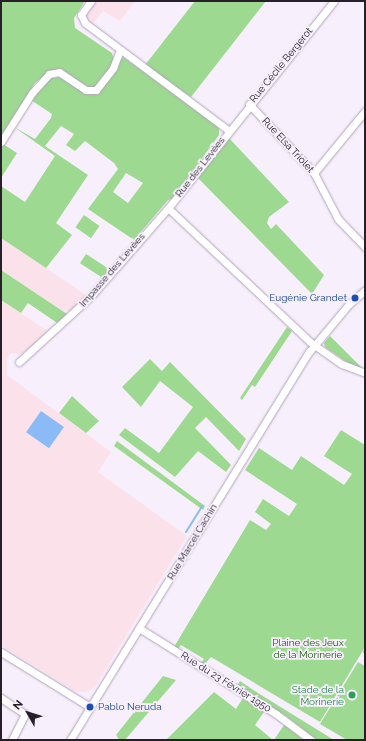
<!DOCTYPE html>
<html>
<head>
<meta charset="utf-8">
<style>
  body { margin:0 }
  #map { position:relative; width:366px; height:741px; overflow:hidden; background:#f7f0fc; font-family:Raleway,sans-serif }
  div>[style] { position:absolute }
  .industrial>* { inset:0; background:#fbe1ea }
  .green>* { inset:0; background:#9dd990; transform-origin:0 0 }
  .water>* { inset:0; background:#8abbf7; transform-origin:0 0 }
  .stream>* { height:2px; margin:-1px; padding:0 1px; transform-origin:1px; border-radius:1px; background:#8abbf7 }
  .roads { filter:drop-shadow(0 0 1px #b3a1bd) drop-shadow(0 0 1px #b3a1bd) }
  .minor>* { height:7px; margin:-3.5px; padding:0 3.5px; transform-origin:3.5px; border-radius:3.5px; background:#fff }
  .dots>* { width:11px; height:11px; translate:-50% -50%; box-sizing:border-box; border:2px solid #f7f0fc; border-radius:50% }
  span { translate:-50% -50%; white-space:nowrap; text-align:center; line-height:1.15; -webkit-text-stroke:3.5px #f7f0fc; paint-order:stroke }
  .street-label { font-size:10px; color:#27202b }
  .transit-label { font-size:10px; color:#164399 }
  .right { translate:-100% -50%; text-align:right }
  .left { translate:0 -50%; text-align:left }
  .park-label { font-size:10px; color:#1b5a0a }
  .leisure-label { font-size:10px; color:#27864d }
  .frame { position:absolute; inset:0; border:2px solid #27202b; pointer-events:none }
  .north { position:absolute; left:8px; top:693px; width:40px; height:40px; -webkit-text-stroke:3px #f7f0fc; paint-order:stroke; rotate:309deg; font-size:11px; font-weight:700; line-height:16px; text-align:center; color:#27202b }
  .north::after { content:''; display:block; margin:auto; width:14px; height:18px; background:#27202b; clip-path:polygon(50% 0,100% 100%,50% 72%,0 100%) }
</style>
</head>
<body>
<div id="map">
  <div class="industrial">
    <i style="clip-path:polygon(96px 1px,135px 1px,120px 21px,103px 11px,92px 25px,85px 15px)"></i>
    <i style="clip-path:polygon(1px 238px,86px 295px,70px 312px,66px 309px,64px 312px,1px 270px)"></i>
    <i style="clip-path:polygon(1px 300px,49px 332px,23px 354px,11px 353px,7px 359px,7px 375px,111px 452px,98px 472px,187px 536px,95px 687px,87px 692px,75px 691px,1px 645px)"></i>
  </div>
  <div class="green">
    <i style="clip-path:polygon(1px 1px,85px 1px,74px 18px,75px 28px,112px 53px,114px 61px,104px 80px,92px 89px,60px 70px,51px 70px,35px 83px,1px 136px)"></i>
    <i style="clip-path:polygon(195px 1px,266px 1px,191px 97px,145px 65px)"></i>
    <i style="clip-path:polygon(evenodd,123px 57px,219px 127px,219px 135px,172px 199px,168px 200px,134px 240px,88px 209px,118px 169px,114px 163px,85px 141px,75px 151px,66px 145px,74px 134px,61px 126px,45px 146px,88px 175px,56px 223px,72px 235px,46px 268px,1px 238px,1px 186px,25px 202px,55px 156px,14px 127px,35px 139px,51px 118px,52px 114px,31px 100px,48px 78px,62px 77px,82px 91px,95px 94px,100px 91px,123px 57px,126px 173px,143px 183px,128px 203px,113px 192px,126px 173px)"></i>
    <i style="clip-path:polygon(227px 136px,289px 202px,269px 217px,267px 223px,271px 229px,276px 224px,324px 275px,312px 294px,197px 177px)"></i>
    <i style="clip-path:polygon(3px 144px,17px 153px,1px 178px,1px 147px)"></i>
    <i style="left:84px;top:215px;width:19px;height:15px;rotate:35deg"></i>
    <i style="left:86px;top:254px;width:27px;height:11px;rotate:33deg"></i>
    <i style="clip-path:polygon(1px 270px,70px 316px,60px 325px,28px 303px,21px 313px,1px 300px)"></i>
    <i style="clip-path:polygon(287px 327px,292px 331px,255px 387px,252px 385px,242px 400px,240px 398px)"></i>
    <i style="clip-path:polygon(330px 336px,364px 370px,351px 365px,325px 347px,324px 343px)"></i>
    <i style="clip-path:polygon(150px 359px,162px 371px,170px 362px,246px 439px,239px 451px,206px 417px,195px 428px,231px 465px,226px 472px,198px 451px,175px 477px,119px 435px,125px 428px,159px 453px,193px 407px,160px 381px,141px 407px,122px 387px)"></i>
    <i style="clip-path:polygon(72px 396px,99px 421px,86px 433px,59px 413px)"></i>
    <i style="clip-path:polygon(341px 430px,365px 445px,365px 647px,320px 722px,211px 657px,204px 665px,201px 663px,204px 659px,181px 645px,178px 649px,174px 647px,250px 520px,266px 530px,271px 524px,255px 512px,263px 499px,289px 516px,297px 504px,245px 470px,259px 448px,292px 470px,301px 456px,344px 485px,352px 474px,324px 456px)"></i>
    <i style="clip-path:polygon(117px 441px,205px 506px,203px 510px,114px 446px)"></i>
    <i style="clip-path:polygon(358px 662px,365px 666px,365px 740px,347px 740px,320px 724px)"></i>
    <i style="clip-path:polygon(163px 676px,176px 680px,125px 740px,119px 740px,116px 735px)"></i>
    <i style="clip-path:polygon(240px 681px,258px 693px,334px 740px,317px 740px,286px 716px,237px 686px)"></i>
    <i style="clip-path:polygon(214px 692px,236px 709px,243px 698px,264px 712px,255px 725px,273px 740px,166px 740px)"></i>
    <i style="clip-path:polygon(284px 725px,300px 737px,302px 740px,274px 740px)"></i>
  </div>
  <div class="water">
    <i style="left:41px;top:411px;width:28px;height:26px;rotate:35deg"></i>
  </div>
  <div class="stream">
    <i style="left:186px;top:532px;width:31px;rotate:-58deg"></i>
    <i style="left:364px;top:652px;width:2px;rotate:-63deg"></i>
  </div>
  <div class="roads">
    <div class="minor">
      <i style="left:91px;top:1px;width:17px;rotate:126deg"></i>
      <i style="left:81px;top:15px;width:9px;rotate:63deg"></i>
      <i style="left:85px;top:23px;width:179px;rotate:36.8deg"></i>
      <i style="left:334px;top:1px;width:265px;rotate:128.7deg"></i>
      <i style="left:168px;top:208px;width:195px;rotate:43.3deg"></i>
      <i style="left:310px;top:342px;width:39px;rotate:35deg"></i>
      <i style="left:342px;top:364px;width:25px;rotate:21deg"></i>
      <i style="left:249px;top:104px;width:95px;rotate:46.7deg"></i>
      <i style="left:314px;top:173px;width:52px;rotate:62.4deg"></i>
      <i style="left:338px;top:219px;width:39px;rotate:46deg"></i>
      <i style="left:1px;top:142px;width:58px;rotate:-57.7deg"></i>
      <i style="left:32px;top:93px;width:25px;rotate:-48deg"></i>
      <i style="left:49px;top:74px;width:10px;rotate:-11deg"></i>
      <i style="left:59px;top:72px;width:32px;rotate:34deg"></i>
      <i style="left:86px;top:90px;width:10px"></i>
      <i style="left:96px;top:90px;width:28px;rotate:-52deg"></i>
      <i style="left:113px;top:68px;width:19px;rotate:-69deg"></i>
      <i style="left:314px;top:173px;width:80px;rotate:-50.6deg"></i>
      <i style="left:19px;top:362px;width:98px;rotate:-42.5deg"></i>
      <i style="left:91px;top:296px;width:117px;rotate:-48.8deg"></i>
      <i style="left:139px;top:628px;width:162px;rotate:32.1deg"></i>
      <i style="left:276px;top:714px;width:44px;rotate:36.6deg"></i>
      <i style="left:1px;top:652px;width:105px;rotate:31.7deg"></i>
      <i style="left:1px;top:698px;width:29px;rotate:34deg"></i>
      <i style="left:25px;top:714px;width:29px;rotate:117deg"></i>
      <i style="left:70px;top:740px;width:456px;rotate:-58.4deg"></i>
      <i style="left:309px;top:352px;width:62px;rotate:-50.2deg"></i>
      <i style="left:349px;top:304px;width:21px;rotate:-41deg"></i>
    </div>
  </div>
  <div class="dots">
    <i style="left:355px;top:298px;background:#1a4fb4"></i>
    <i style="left:352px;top:695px;background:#2e9e5b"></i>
    <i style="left:90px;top:707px;background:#1a4fb4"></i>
  </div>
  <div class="street-label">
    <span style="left:281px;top:65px;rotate:-51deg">Rue Cécile Bergerot</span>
    <span style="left:288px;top:145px;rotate:47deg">Rue Elsa Triolet</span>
    <span style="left:200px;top:167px;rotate:-52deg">Rue des Levées</span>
    <span style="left:112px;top:270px;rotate:-49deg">Impasse des Levées</span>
    <span style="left:192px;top:542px;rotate:-59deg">Rue Marcel Cachin</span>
    <span style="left:226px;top:682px;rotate:32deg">Rue du 23 Février 1950</span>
  </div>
  <div class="transit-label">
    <span class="right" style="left:347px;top:298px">Eugénie Grandet</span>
    <span class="left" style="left:98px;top:707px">Pablo Neruda</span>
  </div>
  <div class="park-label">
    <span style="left:308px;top:648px">Plaine des Jeux<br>de la Morinerie</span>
  </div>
  <div class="leisure-label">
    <span class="right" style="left:344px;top:695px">Stade de la<br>Morinerie</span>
  </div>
  <div class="frame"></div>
  <div class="north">N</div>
</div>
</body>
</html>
